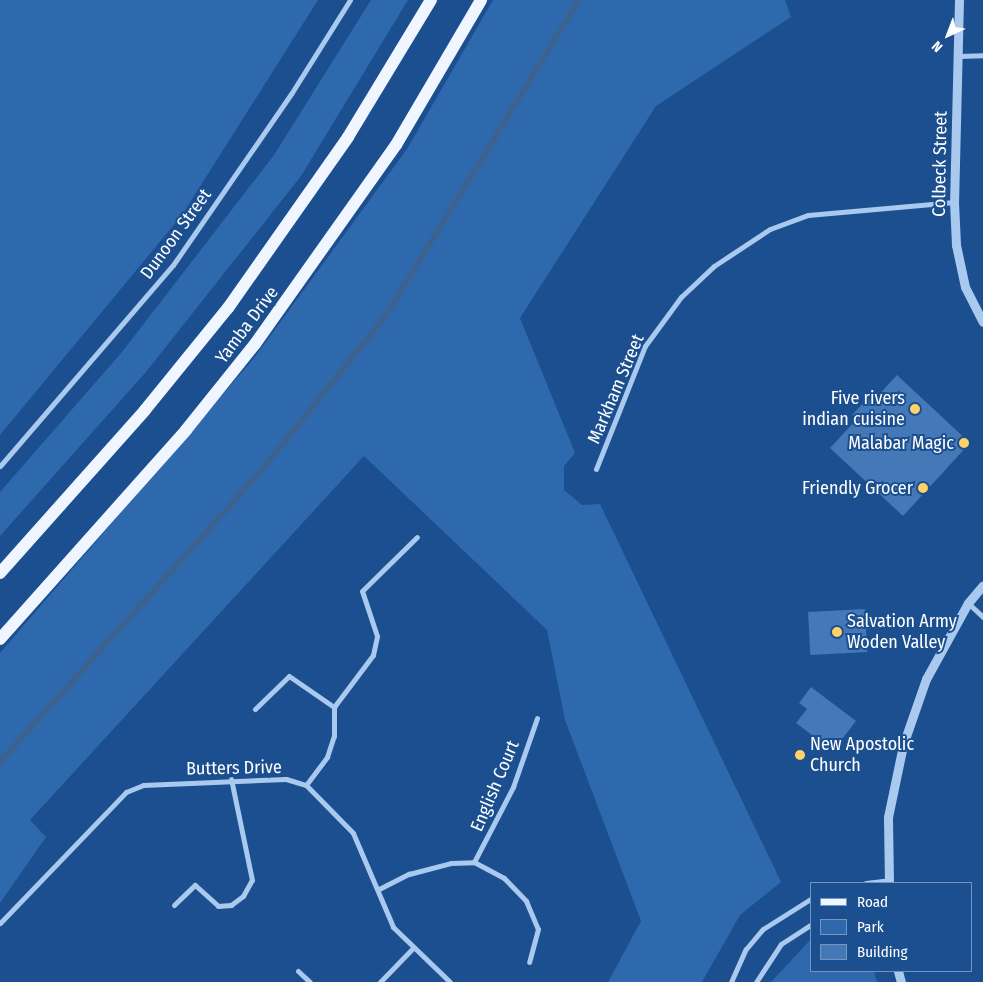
<!DOCTYPE html>
<html>
<head>
<meta charset="utf-8">
<style>
  body { margin:0 }
  #map { position:relative; width:983px; height:982px; overflow:hidden; background:#1b4f8f; font-family:"Fira Sans Condensed",sans-serif }
  div>[style] { position:absolute }
  .green>* { inset:0; background:#2e69ad }
  .stream>* { height:5.5px; margin:-2.75px; padding:0 2.75px; transform-origin:2.75px; border-radius:2.75px; background:#3c6290 }
  .building>* { inset:0; background:#4478b7; transform-origin:0 0 }
  .minor>* { height:5px; margin:-2.5px; padding:0 2.5px; transform-origin:2.5px; border-radius:2.5px; background:#a9c9ee }
  .tertiary>* { height:9px; margin:-4.5px; padding:0 4.5px; transform-origin:4.5px; border-radius:4.5px; background:#a9c9ee }
  .primary>* { height:12px; margin:-6px; padding:0 6px; transform-origin:6px; border-radius:6px; background:#f0f6ff }
  .dots>* { width:14px; height:14px; translate:-50% -50%; box-sizing:border-box; border:2px solid #1b4f8f; border-radius:50% }
  span { translate:-50% -50%; white-space:nowrap; text-align:center; line-height:1.15; -webkit-text-stroke:4px #1b4f8f; paint-order:stroke }
  .street-label { font-size:18px; color:#fff }
  .poi-label { font-size:18px; color:#fff }
  .right { translate:-100% -50%; text-align:right }
  .left { translate:0 -50%; text-align:left }
  .legend { position:absolute; left:810px; top:882px; width:162px; height:90px; box-sizing:border-box; background:#1b4f8f; border:1px solid #7695bc; margin:0; padding:6px 9px; list-style:none; font-size:15px; color:#fff }
  .legend li { display:flex; align-items:center; gap:10px; height:25px }
  .legend b { width:25px; border:1px solid #7695bc }
  .north { position:absolute; left:923px; top:10px; width:50px; height:50px; -webkit-text-stroke:4px #1b4f8f; paint-order:stroke; rotate:223deg; font-size:14px; font-weight:700; line-height:20px; text-align:center; color:#fff }
  .north::after { content:''; display:block; margin:auto; width:18px; height:22px; background:#fff; clip-path:polygon(50% 0,100% 100%,50% 72%,0 100%) }
</style>
</head>
<body>
<div id="map">
  <div class="green">
    <i style="clip-path:polygon(0 0,318px 0,182px 215px,0 435px)"></i>
    <i style="clip-path:polygon(371px 0,408px 0,301px 176px,146px 372px,0 536px,0 492px,122px 352px,274px 155px)"></i>
    <i style="clip-path:polygon(493px 0,785px 0,791px 17px,656px 106px,520px 318px,575px 453px,564px 466px,564px 490px,582px 505px,600px 504px,781px 882px,740px 915px,702px 982px,608px 982px,641px 921px,565px 720px,547px 630px,364px 456px,30px 820px,46px 837px,0 903px,0 653px,254px 358px,407px 149px)"></i>
    <i style="clip-path:polygon(812px 938px,812px 971px,874px 971px,877px 982px,771px 982px)"></i>
  </div>
  <div class="stream">
    <i style="left:0;top:762px;width:391px;rotate:-48.1deg"></i>
    <i style="left:261px;top:471px;width:198px;rotate:-51.2deg"></i>
    <i style="left:385px;top:317px;width:372px;rotate:-58.5deg"></i>
  </div>
  <div class="building">
    <i style="clip-path:polygon(897px 375px,970px 443px,903px 516px,830px 448px,857px 419px,852px 415px,868px 398px,872px 402px)"></i>
    <i style="left:865px;top:609px;width:43px;height:57px;rotate:87deg"></i>
    <i style="clip-path:polygon(811px 687px,856px 721px,833px 751px,796px 723px,807px 709px,799px 703px)"></i>
  </div>
  <div class="minor">
    <i style="left:959px;top:56px;width:24px;rotate:-2deg"></i>
    <i style="left:0;top:466px;width:265px;rotate:-49.3deg"></i>
    <i style="left:173px;top:265px;width:208px;rotate:-55.4deg"></i>
    <i style="left:291px;top:94px;width:111px;rotate:-57.9deg"></i>
    <i style="left:596px;top:469px;width:132px;rotate:-68.3deg"></i>
    <i style="left:645px;top:346px;width:61px;rotate:-53.7deg"></i>
    <i style="left:681px;top:297px;width:45px;rotate:-43.2deg"></i>
    <i style="left:714px;top:266px;width:67px;rotate:-33.5deg"></i>
    <i style="left:770px;top:229px;width:40px;rotate:-20.2deg"></i>
    <i style="left:808px;top:215px;width:147px;rotate:-5.1deg"></i>
    <i style="left:968px;top:603px;width:21px;rotate:43deg"></i>
    <i style="left:255px;top:709px;width:47px;rotate:-44.1deg"></i>
    <i style="left:289px;top:676px;width:55px;rotate:34.6deg"></i>
    <i style="left:306px;top:785px;width:35px;rotate:-53deg"></i>
    <i style="left:327px;top:757px;width:22px;rotate:-72deg"></i>
    <i style="left:334px;top:736px;width:29px;rotate:-90deg"></i>
    <i style="left:334px;top:707px;width:65px;rotate:-53.1deg"></i>
    <i style="left:373px;top:655px;width:19px;rotate:-78deg"></i>
    <i style="left:377px;top:636px;width:47px;rotate:-108.4deg"></i>
    <i style="left:362px;top:591px;width:77px;rotate:-44.5deg"></i>
    <i style="left:474px;top:862px;width:85px;rotate:-62.5deg"></i>
    <i style="left:513px;top:787px;width:73px;rotate:-70.8deg"></i>
    <i style="left:866px;top:883px;width:23px;rotate:-7deg"></i>
    <i style="left:379px;top:889px;width:34px;rotate:-27deg"></i>
    <i style="left:409px;top:874px;width:43px;rotate:-14.7deg"></i>
    <i style="left:451px;top:863px;width:23px;rotate:-2deg"></i>
    <i style="left:474px;top:862px;width:34px;rotate:28deg"></i>
    <i style="left:504px;top:878px;width:32px;rotate:46deg"></i>
    <i style="left:526px;top:901px;width:30px;rotate:67deg"></i>
    <i style="left:538px;top:929px;width:34px;rotate:105deg"></i>
    <i style="left:174px;top:905px;width:29px;rotate:-44deg"></i>
    <i style="left:195px;top:885px;width:31px;rotate:42deg"></i>
    <i style="left:218px;top:906px;width:13px;rotate:-4deg"></i>
    <i style="left:231px;top:905px;width:15px;rotate:-37deg"></i>
    <i style="left:243px;top:896px;width:18px;rotate:-61deg"></i>
    <i style="left:252px;top:880px;width:103px;rotate:-101.7deg"></i>
    <i style="left:0;top:923px;width:182px;rotate:-46.1deg"></i>
    <i style="left:126px;top:792px;width:18px;rotate:-22deg"></i>
    <i style="left:143px;top:785px;width:143px;rotate:-2.4deg"></i>
    <i style="left:286px;top:779px;width:21px;rotate:17deg"></i>
    <i style="left:306px;top:785px;width:67px;rotate:45.6deg"></i>
    <i style="left:353px;top:833px;width:102px;rotate:66.9deg"></i>
    <i style="left:393px;top:927px;width:79px;rotate:44deg"></i>
    <i style="left:298px;top:971px;width:16px;rotate:43deg"></i>
    <i style="left:380px;top:982px;width:46px;rotate:-45.9deg"></i>
    <i style="left:731px;top:982px;width:36px;rotate:-66deg"></i>
    <i style="left:746px;top:949px;width:26px;rotate:-50deg"></i>
    <i style="left:763px;top:929px;width:58px;rotate:-32.3deg"></i>
    <i style="left:756px;top:982px;width:45px;rotate:-56.7deg"></i>
    <i style="left:781px;top:944px;width:37px;rotate:-33deg"></i>
  </div>
  <div class="tertiary">
    <i style="left:959px;top:0;width:202px;rotate:91.4deg"></i>
    <i style="left:954px;top:202px;width:43px;rotate:87.3deg"></i>
    <i style="left:956px;top:245px;width:43px;rotate:77.9deg"></i>
    <i style="left:965px;top:287px;width:39px;rotate:63deg"></i>
    <i style="left:889px;top:883px;width:66px;rotate:-90.9deg"></i>
    <i style="left:888px;top:817px;width:74px;rotate:-78.2deg"></i>
    <i style="left:903px;top:745px;width:70px;rotate:-70.8deg"></i>
    <i style="left:926px;top:679px;width:87px;rotate:-61.1deg"></i>
    <i style="left:968px;top:603px;width:23px;rotate:-50deg"></i>
    <i style="left:898px;top:971px;width:11px;rotate:75deg"></i>
  </div>
  <div class="primary">
    <i style="left:0;top:573px;width:218px;rotate:-48.3deg"></i>
    <i style="left:145px;top:410px;width:132px;rotate:-50.9deg"></i>
    <i style="left:228px;top:308px;width:209px;rotate:-54.9deg"></i>
    <i style="left:348px;top:137px;width:160px;rotate:-58.8deg"></i>
    <i style="left:0;top:639px;width:280px;rotate:-48.3deg"></i>
    <i style="left:186px;top:430px;width:110px;rotate:-51.3deg"></i>
    <i style="left:255px;top:344px;width:244px;rotate:-54.7deg"></i>
    <i style="left:396px;top:145px;width:168px;rotate:-59.6deg"></i>
  </div>
  <div class="dots">
    <i style="left:915px;top:409px;background:#ffd166"></i>
    <i style="left:964px;top:443px;background:#ffd166"></i>
    <i style="left:923px;top:488px;background:#ffd166"></i>
    <i style="left:837px;top:632px;background:#ffd166"></i>
    <i style="left:800px;top:755px;background:#ffd166"></i>
  </div>
  <div class="street-label">
    <span style="left:940px;top:164px;rotate:-89deg">Colbeck Street</span>
    <span style="left:176px;top:234px;rotate:-54deg">Dunoon Street</span>
    <span style="left:247px;top:325px;rotate:-53deg">Yamba Drive</span>
    <span style="left:616px;top:389px;rotate:-67deg">Markham Street</span>
    <span style="left:234px;top:768px;rotate:-1deg">Butters Drive</span>
    <span style="left:495px;top:786px;rotate:-67deg">English Court</span>
  </div>
  <div class="poi-label">
    <span class="right" style="left:905px;top:409px">Five rivers<br>indian cuisine</span>
    <span class="right" style="left:954px;top:443px">Malabar Magic</span>
    <span class="right" style="left:913px;top:488px">Friendly Grocer</span>
    <span class="left" style="left:847px;top:632px">Salvation Army<br>Woden Valley</span>
    <span class="left" style="left:810px;top:755px">New Apostolic<br>Church</span>
  </div>
  <ul class="legend">
  <li><b style="height:6px;background:#f0f6ff"></b>Road</li>
  <li><b style="height:14px;background:#2e69ad"></b>Park</li>
  <li><b style="height:14px;background:#4478b7"></b>Building</li>
  </ul>
  <div class="north">N</div>
</div>
</body>
</html>
